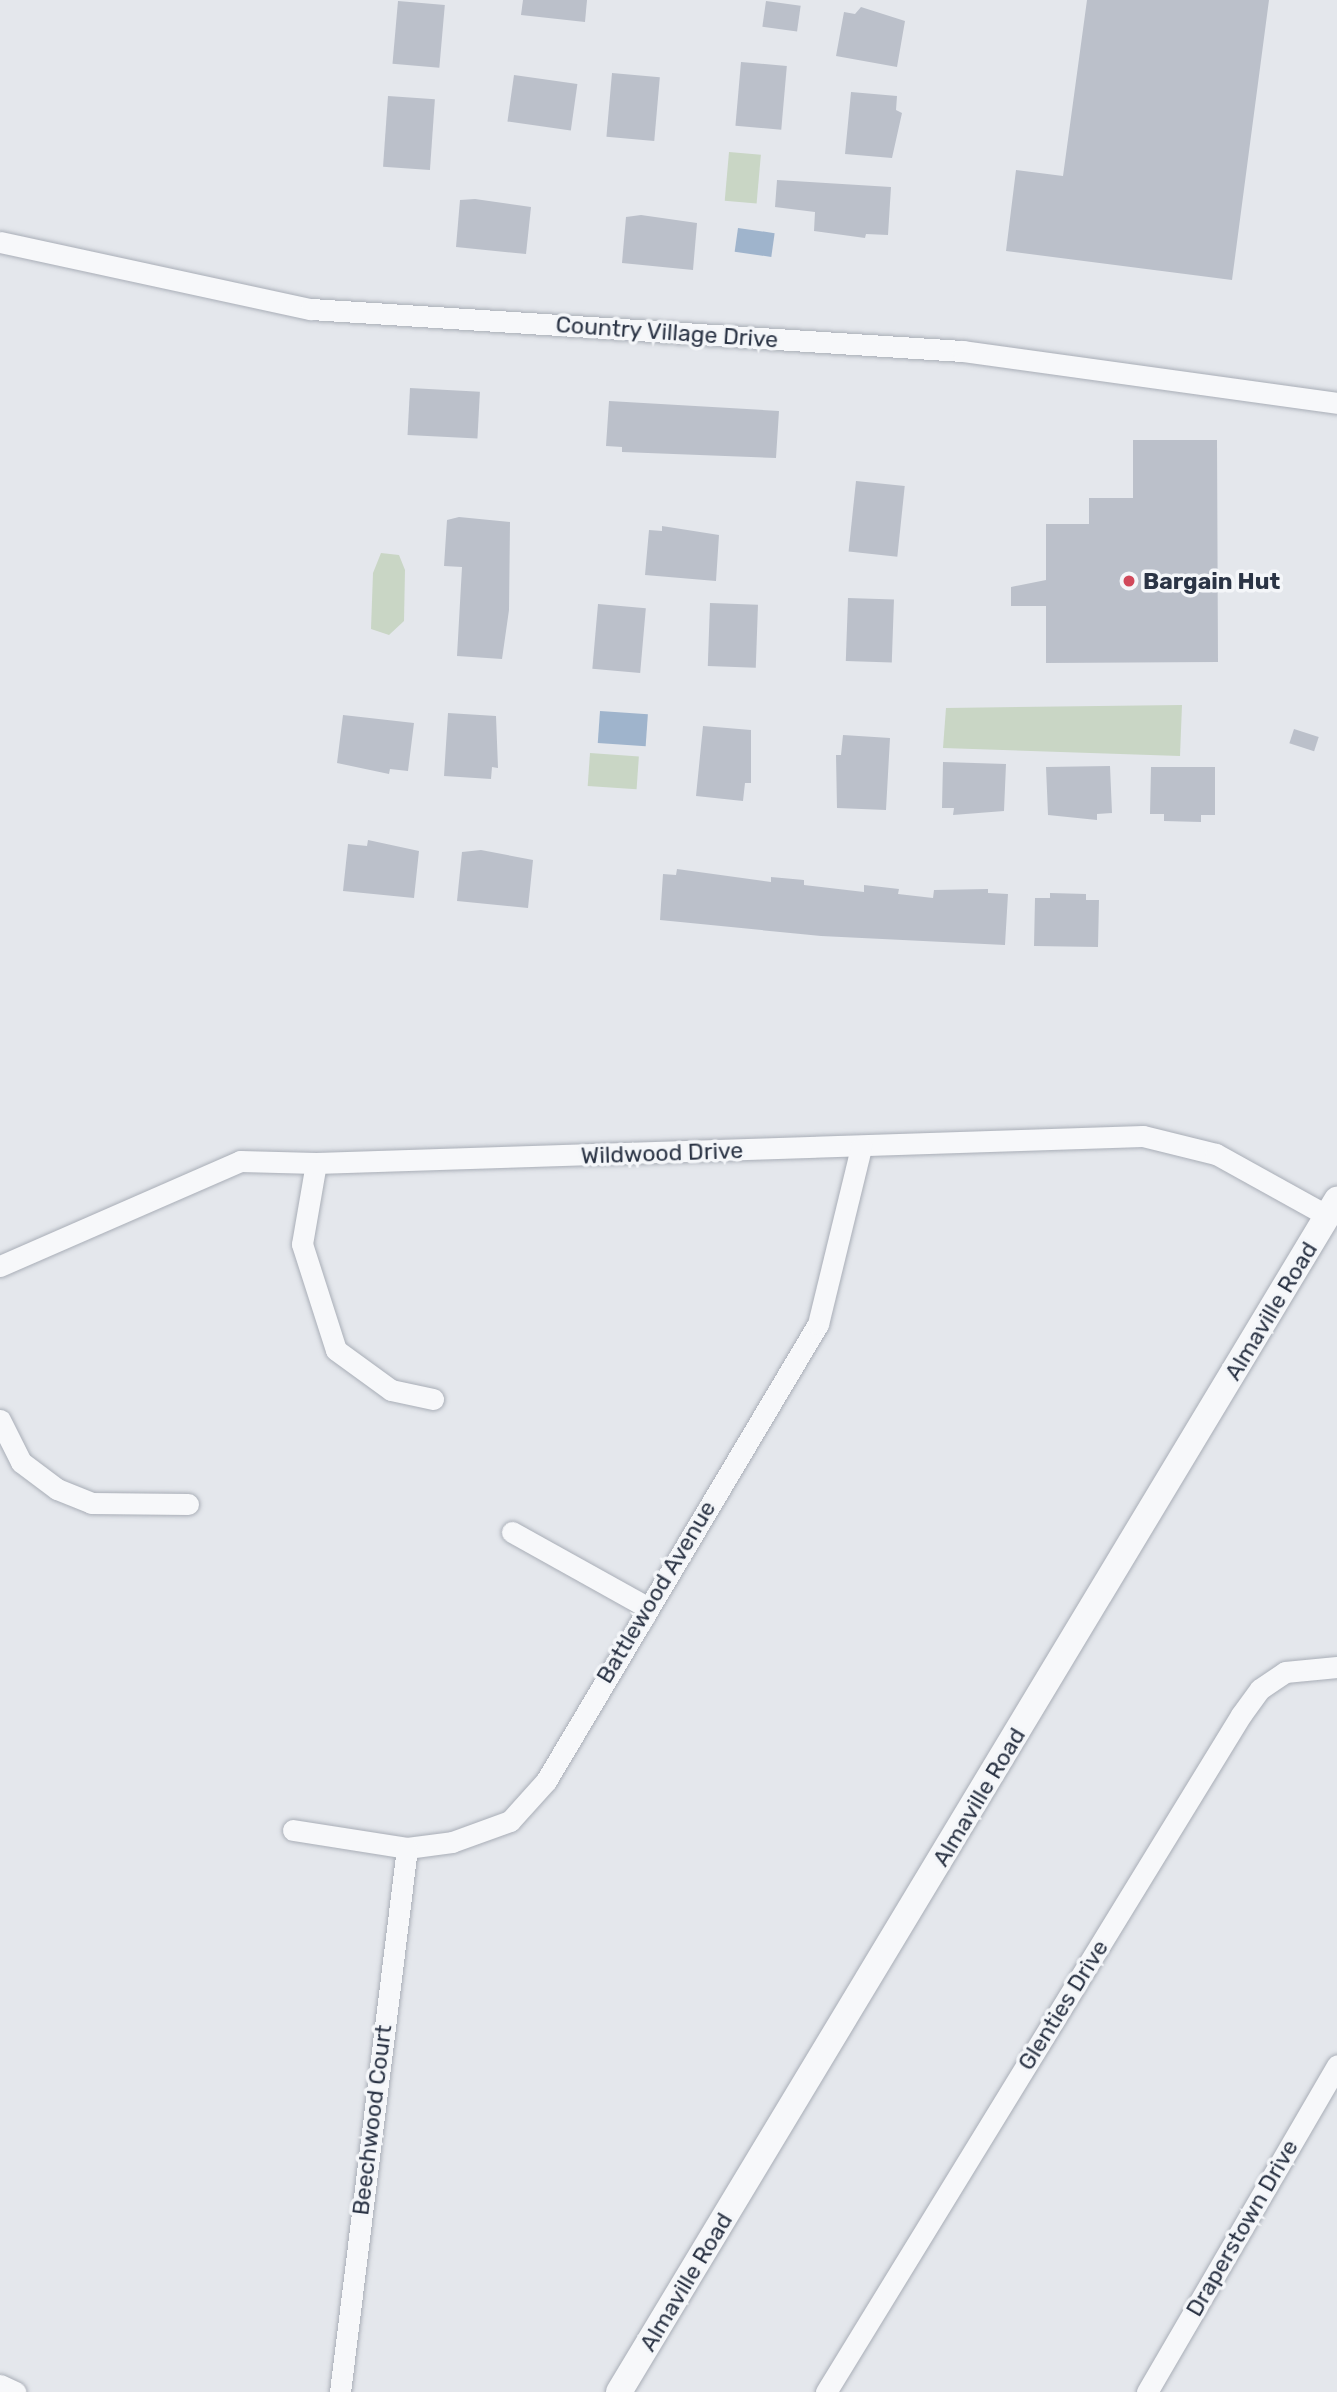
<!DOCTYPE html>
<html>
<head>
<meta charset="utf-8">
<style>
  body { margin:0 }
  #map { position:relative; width:1337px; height:2392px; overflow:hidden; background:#e4e7ec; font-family:Rubik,sans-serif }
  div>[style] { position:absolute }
  .green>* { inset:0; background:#c9d6c5; transform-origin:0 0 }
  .water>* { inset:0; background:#9fb4cc; transform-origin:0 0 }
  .building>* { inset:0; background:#bbc0ca; transform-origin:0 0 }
  .roads { filter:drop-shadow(0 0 2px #a9aeb7) drop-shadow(0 0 2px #a9aeb7) }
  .minor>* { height:21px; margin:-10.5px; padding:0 10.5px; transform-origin:10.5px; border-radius:10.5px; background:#f7f8fa }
  .tertiary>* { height:26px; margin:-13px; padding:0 13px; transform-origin:13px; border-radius:13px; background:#f7f8fa }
  .dots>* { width:19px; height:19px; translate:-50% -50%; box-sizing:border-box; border:4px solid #f4f6f9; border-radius:50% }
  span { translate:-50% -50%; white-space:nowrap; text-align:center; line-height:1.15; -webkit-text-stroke:7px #f4f6f9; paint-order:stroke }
  .street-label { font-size:23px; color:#2b3445 }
  .poi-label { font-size:23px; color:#2b3445; font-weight:700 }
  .left { translate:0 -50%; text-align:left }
</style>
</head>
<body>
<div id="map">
  <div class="green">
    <i style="left:729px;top:152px;width:32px;height:49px;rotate:5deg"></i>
    <i style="clip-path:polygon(381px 553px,399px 555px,405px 570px,404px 621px,389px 635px,371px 629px,373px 573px)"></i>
    <i style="clip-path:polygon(1182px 705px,1180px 756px,943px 748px,946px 708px)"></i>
    <i style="left:590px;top:753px;width:49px;height:33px;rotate:4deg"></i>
  </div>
  <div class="water">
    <i style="left:738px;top:228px;width:37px;height:24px;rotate:8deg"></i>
    <i style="left:600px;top:711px;width:48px;height:32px;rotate:4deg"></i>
  </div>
  <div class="building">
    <i style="clip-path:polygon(523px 0,587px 0,585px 22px,521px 15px)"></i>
    <i style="clip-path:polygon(1087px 0,1269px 0,1232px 280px,1006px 251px,1016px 170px,1063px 176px)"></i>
    <i style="left:398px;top:1px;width:47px;height:63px;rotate:5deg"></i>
    <i style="left:766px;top:1px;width:35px;height:26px;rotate:8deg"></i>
    <i style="clip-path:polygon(861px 7px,905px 21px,897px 67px,836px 56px,844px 12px,855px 14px)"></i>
    <i style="left:741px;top:62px;width:46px;height:64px;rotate:5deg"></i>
    <i style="left:612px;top:73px;width:48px;height:64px;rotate:5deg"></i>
    <i style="left:514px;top:75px;width:64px;height:47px;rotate:8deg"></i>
    <i style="clip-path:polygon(851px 92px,897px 96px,896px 110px,902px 113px,892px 158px,845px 154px)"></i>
    <i style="left:388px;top:96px;width:47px;height:71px;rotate:4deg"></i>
    <i style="clip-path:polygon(777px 180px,891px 187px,888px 235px,866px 234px,865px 238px,814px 231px,815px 212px,775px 207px)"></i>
    <i style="clip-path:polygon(475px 199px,531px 207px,526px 254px,456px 247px,460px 200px)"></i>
    <i style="clip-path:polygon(641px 215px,697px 223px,693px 270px,622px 263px,626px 217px)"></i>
    <i style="left:410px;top:388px;width:70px;height:47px;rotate:3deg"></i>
    <i style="clip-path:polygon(609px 401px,779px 411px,776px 458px,622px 452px,622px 447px,606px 446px)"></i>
    <i style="clip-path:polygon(1133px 440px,1217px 440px,1218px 662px,1046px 663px,1046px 606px,1011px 606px,1011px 587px,1046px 580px,1046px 524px,1089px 524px,1089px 498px,1133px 498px)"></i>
    <i style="left:856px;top:481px;width:49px;height:71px;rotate:6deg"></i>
    <i style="clip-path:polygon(459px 517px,510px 522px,509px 610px,502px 659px,457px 656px,462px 567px,444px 566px,447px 520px)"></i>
    <i style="clip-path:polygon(662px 526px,719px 535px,716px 581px,645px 575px,649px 530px,662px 531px)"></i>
    <i style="left:848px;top:598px;width:46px;height:63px;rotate:2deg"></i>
    <i style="left:710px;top:603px;width:48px;height:63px;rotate:2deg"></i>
    <i style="left:598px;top:604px;width:48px;height:65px;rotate:5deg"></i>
    <i style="clip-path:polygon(448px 713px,496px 716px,498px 768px,492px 767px,491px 779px,444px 776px)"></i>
    <i style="clip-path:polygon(343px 715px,414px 723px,408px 771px,390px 769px,389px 774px,337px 763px)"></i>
    <i style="clip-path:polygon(703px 726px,751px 730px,751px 783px,745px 783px,743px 801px,696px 796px)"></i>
    <i style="left:1294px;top:729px;width:26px;height:15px;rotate:18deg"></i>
    <i style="clip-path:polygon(843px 735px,890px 738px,886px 810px,837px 808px,836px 755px,841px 755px)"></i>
    <i style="clip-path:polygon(943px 762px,1006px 764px,1004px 811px,953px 815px,954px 808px,942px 808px)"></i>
    <i style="clip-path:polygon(1110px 766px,1112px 813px,1097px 814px,1097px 820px,1048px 815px,1046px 767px)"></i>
    <i style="clip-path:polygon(1151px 767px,1215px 767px,1215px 815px,1201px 815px,1201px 822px,1164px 821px,1164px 814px,1150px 814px)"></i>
    <i style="clip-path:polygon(368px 840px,419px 851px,414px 898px,343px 891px,348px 844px,367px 846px)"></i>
    <i style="clip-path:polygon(481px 850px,533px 860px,528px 908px,457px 901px,462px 852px)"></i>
    <i style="clip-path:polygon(677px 869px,771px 882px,771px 877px,804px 880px,804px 885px,864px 892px,864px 885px,899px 889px,898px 894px,933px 898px,934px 890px,988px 889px,988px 893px,1008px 894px,1005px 945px,821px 936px,660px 920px,663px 874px,676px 875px)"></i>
    <i style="clip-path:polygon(1050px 893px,1086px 894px,1086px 900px,1099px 900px,1098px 947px,1034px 946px,1035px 898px,1050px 898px)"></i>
  </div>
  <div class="roads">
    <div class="minor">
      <i style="left:0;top:242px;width:318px;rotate:12.2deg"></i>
      <i style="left:311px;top:309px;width:653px;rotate:3.69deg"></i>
      <i style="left:963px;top:351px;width:378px;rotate:7.9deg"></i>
      <i style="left:316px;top:1163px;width:82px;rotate:99.8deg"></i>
      <i style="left:302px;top:1244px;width:111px;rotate:72.2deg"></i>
      <i style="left:336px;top:1350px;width:68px;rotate:36deg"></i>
      <i style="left:391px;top:1390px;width:43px;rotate:12.1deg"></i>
      <i style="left:0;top:1266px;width:262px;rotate:-23.6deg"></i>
      <i style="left:240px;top:1161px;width:76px;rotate:1.5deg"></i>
      <i style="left:316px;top:1163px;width:827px;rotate:-1.87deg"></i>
      <i style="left:1143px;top:1136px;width:75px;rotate:13.9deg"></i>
      <i style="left:1216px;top:1154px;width:128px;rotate:29deg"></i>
      <i style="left:0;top:1420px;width:47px;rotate:63.4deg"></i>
      <i style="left:21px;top:1462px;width:45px;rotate:36.9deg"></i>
      <i style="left:57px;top:1489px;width:37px;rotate:22deg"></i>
      <i style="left:91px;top:1503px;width:97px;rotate:0.6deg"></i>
      <i style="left:512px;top:1532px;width:154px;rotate:29.1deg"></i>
      <i style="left:293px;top:1830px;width:115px;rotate:9deg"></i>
      <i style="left:407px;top:1848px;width:45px;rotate:-7.6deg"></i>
      <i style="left:452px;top:1842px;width:62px;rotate:-19.9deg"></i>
      <i style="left:510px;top:1821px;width:54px;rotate:-48deg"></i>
      <i style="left:546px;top:1781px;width:532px;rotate:-59.24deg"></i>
      <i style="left:818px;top:1324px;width:182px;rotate:-76.3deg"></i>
      <i style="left:0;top:2385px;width:17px;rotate:25deg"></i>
      <i style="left:340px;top:2392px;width:548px;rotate:-82.98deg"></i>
      <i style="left:826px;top:2392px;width:794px;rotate:-58.49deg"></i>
      <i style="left:1241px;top:1715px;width:32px;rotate:-54deg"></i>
      <i style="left:1260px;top:1689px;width:30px;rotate:-34deg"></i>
      <i style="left:1285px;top:1672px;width:52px;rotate:-5.5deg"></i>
      <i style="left:1147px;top:2392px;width:378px;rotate:-59.8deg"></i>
    </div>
    <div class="tertiary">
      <i style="left:619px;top:2392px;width:1392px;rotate:-58.94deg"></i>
    </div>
  </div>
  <div class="dots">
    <i style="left:1129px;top:581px;background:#d1495b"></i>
  </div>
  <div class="street-label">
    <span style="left:667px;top:332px;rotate:4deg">Country Village Drive</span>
    <span style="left:662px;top:1153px;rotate:-2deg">Wildwood Drive</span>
    <span style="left:1271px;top:1311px;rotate:-59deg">Almaville Road</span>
    <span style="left:656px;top:1592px;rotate:-59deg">Battlewood Avenue</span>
    <span style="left:979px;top:1797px;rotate:-59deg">Almaville Road</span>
    <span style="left:1063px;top:2005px;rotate:-58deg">Glenties Drive</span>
    <span style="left:372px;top:2120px;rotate:-83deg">Beechwood Court</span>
    <span style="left:1242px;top:2228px;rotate:-60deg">Draperstown Drive</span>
    <span style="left:686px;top:2282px;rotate:-59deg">Almaville Road</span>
  </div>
  <div class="poi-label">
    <span class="left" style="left:1143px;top:581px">Bargain Hut</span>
  </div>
</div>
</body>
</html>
